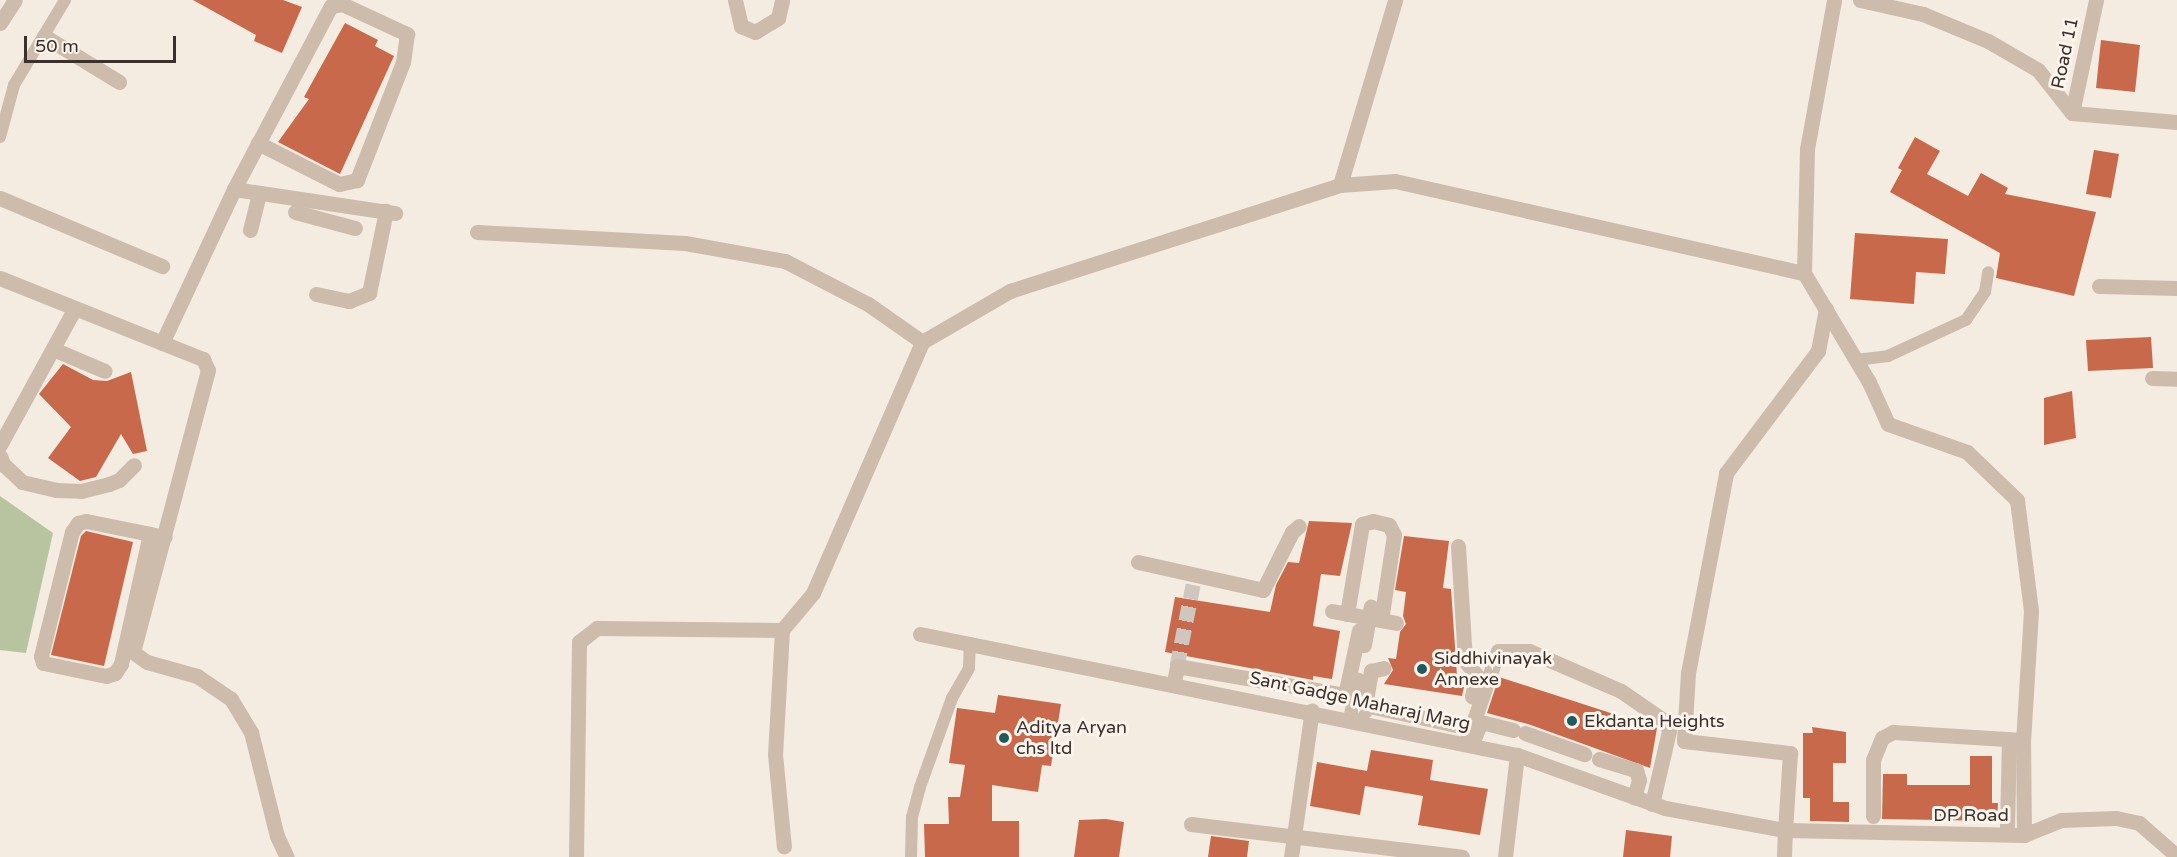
<!DOCTYPE html>
<html>
<head>
<meta charset="utf-8">
<style>
  body { margin:0 }
  #map { position:relative; width:2177px; height:857px; overflow:hidden; background:#f4ebe1; font-family:"Varela Round",sans-serif }
  div>[style] { position:absolute }
  .green>* { inset:0; background:#b8c4a0 }
  .building>* { inset:0; background:#c8694b }
  .minor-tunnel>* { height:15px; margin-top:-7.5px; transform-origin:0; background:repeating-linear-gradient(90deg,#cfc6bd 0 15px,transparent 0 23px) }
  .service>* { height:12px; margin:-6px; padding:0 6px; transform-origin:6px; border-radius:6px; background:#cdbbac }
  .pedestrian>* { height:15px; margin:-7.5px; padding:0 7.5px; transform-origin:7.5px; border-radius:7.5px; background:#cdbbac }
  .minor>* { height:15px; margin:-7.5px; padding:0 7.5px; transform-origin:7.5px; border-radius:7.5px; background:#cdbbac }
  .tertiary>* { height:15px; margin:-7.5px; padding:0 7.5px; transform-origin:7.5px; border-radius:7.5px; background:#cdbbac }
  .dots>* { width:16px; height:16px; translate:-50% -50%; box-sizing:border-box; border:3px solid #fbf5ee; border-radius:50% }
  span { translate:-50% -50%; white-space:nowrap; text-align:center; line-height:1.15; -webkit-text-stroke:6px #fbf5ee; paint-order:stroke }
  .street-label { font-size:18px; color:#3b302b }
  .poi-label { font-size:18px; color:#3b302b }
  .left { translate:0 -50%; text-align:left }
  .scale { position:absolute; left:24px; top:36px; width:152px; height:27px; box-sizing:border-box; border:3px solid #3b302b; border-top:0; padding-left:8px; font-size:18px; line-height:21px; white-space:nowrap; color:#3b302b; -webkit-text-stroke:4px #fbf5ee; paint-order:stroke }
</style>
</head>
<body>
<div id="map">
  <div class="green">
    <div style="clip-path:polygon(0 496px,53px 533px,26px 653px,0 650px)"></div>
  </div>
  <div class="building">
    <div style="clip-path:polygon(193px 0,283px 0,302px 7px,282px 53px,254px 41px,256px 35px)"></div>
    <div style="clip-path:polygon(345px 23px,378px 40px,375px 46px,394px 56px,340px 174px,278px 142px,309px 99px,304px 97px)"></div>
    <div style="clip-path:polygon(2101px 40px,2140px 45px,2135px 92px,2096px 88px)"></div>
    <div style="clip-path:polygon(1915px 137px,1940px 151px,1927px 174px,1968px 196px,1981px 173px,2008px 188px,2005px 194px,2096px 212px,2074px 296px,1996px 278px,2000px 253px,1890px 192px,1902px 170px,1898px 168px)"></div>
    <div style="clip-path:polygon(2094px 150px,2119px 154px,2111px 198px,2086px 194px)"></div>
    <div style="clip-path:polygon(1855px 233px,1948px 239px,1945px 274px,1916px 272px,1914px 304px,1850px 299px)"></div>
    <div style="clip-path:polygon(2151px 337px,2153px 368px,2088px 371px,2086px 340px)"></div>
    <div style="clip-path:polygon(63px 364px,93px 380px,107px 381px,131px 372px,147px 451px,133px 454px,121px 434px,96px 477px,80px 481px,48px 458px,71px 427px,39px 394px)"></div>
    <div style="clip-path:polygon(2072px 391px,2076px 438px,2044px 445px,2044px 398px)"></div>
    <div style="clip-path:polygon(1309px 521px,1352px 523px,1340px 576px,1321px 574px,1313px 626px,1340px 631px,1332px 679px,1313px 676px,1313px 680px,1165px 652px,1175px 597px,1270px 612px,1276px 585px,1288px 562px,1299px 563px)"></div>
    <div style="clip-path:polygon(86px 531px,133px 542px,104px 666px,51px 655px,81px 536px)"></div>
    <div style="clip-path:polygon(1404px 536px,1449px 541px,1443px 588px,1451px 589px,1457px 676px,1466px 678px,1462px 696px,1384px 684px,1393px 670px,1388px 658px,1396px 659px,1400px 632px,1406px 624px,1403px 616px,1406px 592px,1395px 590px)"></div>
    <div style="clip-path:polygon(1499px 677px,1657px 728px,1650px 768px,1528px 724px,1487px 713px)"></div>
    <div style="clip-path:polygon(998px 695px,1061px 704px,1051px 766px,1042px 765px,1038px 792px,992px 785px,992px 821px,1019px 821px,1019px 857px,925px 857px,924px 824px,949px 824px,948px 797px,960px 797px,965px 765px,949px 763px,957px 708px,995px 713px)"></div>
    <div style="clip-path:polygon(1812px 727px,1846px 732px,1846px 763px,1833px 763px,1833px 802px,1849px 802px,1849px 822px,1810px 821px,1810px 798px,1803px 798px,1803px 733px,1813px 733px)"></div>
    <div style="clip-path:polygon(1371px 750px,1433px 760px,1430px 780px,1488px 789px,1480px 835px,1418px 825px,1423px 796px,1365px 786px,1360px 815px,1310px 806px,1317px 762px,1367px 771px)"></div>
    <div style="clip-path:polygon(1970px 756px,1992px 756px,1992px 803px,1998px 803px,1997px 821px,1882px 819px,1883px 774px,1907px 774px,1907px 785px,1970px 785px)"></div>
    <div style="clip-path:polygon(1106px 819px,1124px 822px,1119px 857px,1074px 857px,1079px 820px)"></div>
    <div style="clip-path:polygon(1626px 830px,1672px 836px,1670px 857px,1623px 857px)"></div>
    <div style="clip-path:polygon(1211px 836px,1249px 841px,1247px 857px,1208px 857px)"></div>
  </div>
  <div class="minor-tunnel">
    <div style="left:1177px;top:666px;width:83px;rotate:-78.8deg"></div>
  </div>
  <div class="service">
    <div style="left:0;top:137px;width:54px;rotate:-74.9deg"></div>
    <div style="left:14px;top:85px;width:99px;rotate:-59deg"></div>
    <div style="left:1856px;top:360px;width:32px;rotate:-7deg"></div>
    <div style="left:1888px;top:356px;width:86px;rotate:-24.8deg"></div>
    <div style="left:1966px;top:320px;width:34px;rotate:-56deg"></div>
    <div style="left:1985px;top:292px;width:20px;rotate:-81deg"></div>
    <div style="left:911px;top:857px;width:40px;rotate:-88.6deg"></div>
    <div style="left:912px;top:817px;width:31px;rotate:-75deg"></div>
    <div style="left:920px;top:787px;width:95px;rotate:-70.2deg"></div>
    <div style="left:952px;top:698px;width:34px;rotate:-60deg"></div>
    <div style="left:969px;top:668px;width:25px;rotate:-88deg"></div>
  </div>
  <div class="pedestrian">
    <div style="left:1688px;top:673px;width:68px;rotate:93.4deg"></div>
    <div style="left:1684px;top:741px;width:107px;rotate:6.5deg"></div>
    <div style="left:1790px;top:753px;width:77px;rotate:93.7deg"></div>
  </div>
  <div class="minor">
    <div style="left:735px;top:0;width:27px;rotate:77deg"></div>
    <div style="left:741px;top:26px;width:15px;rotate:23deg"></div>
    <div style="left:755px;top:32px;width:27px;rotate:-31deg"></div>
    <div style="left:778px;top:18px;width:18px;rotate:-77deg"></div>
    <div style="left:1860px;top:0;width:65px;rotate:12.5deg"></div>
    <div style="left:1923px;top:14px;width:70px;rotate:22.6deg"></div>
    <div style="left:1988px;top:41px;width:58px;rotate:30.1deg"></div>
    <div style="left:2038px;top:70px;width:55px;rotate:51.7deg"></div>
    <div style="left:2072px;top:113px;width:105px;rotate:4.9deg"></div>
    <div style="left:44px;top:36px;width:88px;rotate:31.5deg"></div>
    <div style="left:2072px;top:113px;width:116px;rotate:-78deg"></div>
    <div style="left:1340px;top:185px;width:193px;rotate:-73.4deg"></div>
    <div style="left:234px;top:189px;width:207px;rotate:-62.1deg"></div>
    <div style="left:331px;top:6px;width:11px;rotate:-10deg"></div>
    <div style="left:342px;top:4px;width:72px;rotate:24.8deg"></div>
    <div style="left:407px;top:34px;width:28px;rotate:98deg"></div>
    <div style="left:403px;top:62px;width:127px;rotate:111.3deg"></div>
    <div style="left:357px;top:180px;width:18px;rotate:167deg"></div>
    <div style="left:339px;top:184px;width:91px;rotate:-153.2deg"></div>
    <div style="left:0;top:198px;width:176px;rotate:22.8deg"></div>
    <div style="left:295px;top:212px;width:62px;rotate:14.9deg"></div>
    <div style="left:250px;top:230px;width:38px;rotate:-76deg"></div>
    <div style="left:477px;top:232px;width:208px;rotate:3deg"></div>
    <div style="left:685px;top:243px;width:102px;rotate:10.2deg"></div>
    <div style="left:785px;top:261px;width:93px;rotate:27.4deg"></div>
    <div style="left:868px;top:304px;width:66px;rotate:35.1deg"></div>
    <div style="left:1804px;top:273px;width:124px;rotate:-88.6deg"></div>
    <div style="left:1807px;top:149px;width:151px;rotate:-79.7deg"></div>
    <div style="left:0;top:278px;width:219px;rotate:21.8deg"></div>
    <div style="left:203px;top:359px;width:12px;rotate:66deg"></div>
    <div style="left:208px;top:370px;width:292px;rotate:104.9deg"></div>
    <div style="left:133px;top:652px;width:17px;rotate:36deg"></div>
    <div style="left:147px;top:662px;width:52px;rotate:15.6deg"></div>
    <div style="left:197px;top:676px;width:41px;rotate:34.1deg"></div>
    <div style="left:231px;top:699px;width:39px;rotate:59deg"></div>
    <div style="left:251px;top:732px;width:107px;rotate:76deg"></div>
    <div style="left:277px;top:836px;width:23px;rotate:65deg"></div>
    <div style="left:2099px;top:286px;width:78px;rotate:1.5deg"></div>
    <div style="left:316px;top:294px;width:34px;rotate:12deg"></div>
    <div style="left:349px;top:301px;width:22px;rotate:-22deg"></div>
    <div style="left:369px;top:293px;width:84px;rotate:-78.3deg"></div>
    <div style="left:162px;top:343px;width:170px;rotate:-64.9deg"></div>
    <div style="left:234px;top:189px;width:163px;rotate:8.5deg"></div>
    <div style="left:53px;top:349px;width:56px;rotate:22.9deg"></div>
    <div style="left:2152px;top:378px;width:25px;rotate:2deg"></div>
    <div style="left:0;top:445px;width:156px;rotate:-61.3deg"></div>
    <div style="left:0;top:456px;width:9px;rotate:69deg"></div>
    <div style="left:3px;top:464px;width:26px;rotate:43deg"></div>
    <div style="left:22px;top:482px;width:35px;rotate:13deg"></div>
    <div style="left:56px;top:490px;width:25px;rotate:2deg"></div>
    <div style="left:81px;top:491px;width:29px;rotate:-14deg"></div>
    <div style="left:109px;top:484px;width:11px;rotate:-22deg"></div>
    <div style="left:119px;top:480px;width:21px;rotate:-45deg"></div>
    <div style="left:150px;top:534px;width:133px;rotate:102.6deg"></div>
    <div style="left:121px;top:664px;width:11px;rotate:124deg"></div>
    <div style="left:115px;top:673px;width:9px;rotate:162deg"></div>
    <div style="left:106px;top:676px;width:64px;rotate:-168.3deg"></div>
    <div style="left:43px;top:663px;width:7px;rotate:-106deg"></div>
    <div style="left:41px;top:656px;width:128px;rotate:-76deg"></div>
    <div style="left:72px;top:532px;width:11px;rotate:-56deg"></div>
    <div style="left:78px;top:523px;width:8px;rotate:-14deg"></div>
    <div style="left:86px;top:521px;width:65px;rotate:11.5deg"></div>
    <div style="left:150px;top:534px;width:15px;rotate:11deg"></div>
    <div style="left:1458px;top:546px;width:115px;rotate:86.5deg"></div>
    <div style="left:1465px;top:661px;width:19px;rotate:51deg"></div>
    <div style="left:1477px;top:676px;width:21px;rotate:104deg"></div>
    <div style="left:1138px;top:562px;width:128px;rotate:12.6deg"></div>
    <div style="left:1263px;top:590px;width:65px;rotate:-63.4deg"></div>
    <div style="left:1292px;top:532px;width:9px;rotate:-41deg"></div>
    <div style="left:1332px;top:611px;width:65px;rotate:10.6deg"></div>
    <div style="left:1347px;top:614px;width:91px;rotate:-80.5deg"></div>
    <div style="left:1362px;top:524px;width:11px;rotate:-15deg"></div>
    <div style="left:1373px;top:521px;width:16px;rotate:14deg"></div>
    <div style="left:1389px;top:525px;width:11px;rotate:63deg"></div>
    <div style="left:1394px;top:535px;width:86px;rotate:98.7deg"></div>
    <div style="left:782px;top:630px;width:124px;rotate:93.2deg"></div>
    <div style="left:775px;top:754px;width:93px;rotate:84.5deg"></div>
    <div style="left:920px;top:634px;width:609px;rotate:11.46deg"></div>
    <div style="left:1517px;top:755px;width:157px;rotate:19.7deg"></div>
    <div style="left:1665px;top:808px;width:122px;rotate:10.4deg"></div>
    <div style="left:1785px;top:830px;width:239px;rotate:1.2deg"></div>
    <div style="left:2024px;top:835px;width:40px;rotate:-22deg"></div>
    <div style="left:2061px;top:820px;width:55px;rotate:-2.1deg"></div>
    <div style="left:2116px;top:818px;width:24px;rotate:12deg"></div>
    <div style="left:2139px;top:823px;width:50px;rotate:41deg"></div>
    <div style="left:1364px;top:645px;width:39px;rotate:-80deg"></div>
    <div style="left:1688px;top:673px;width:204px;rotate:-79.2deg"></div>
    <div style="left:1726px;top:473px;width:153px;rotate:-53deg"></div>
    <div style="left:1818px;top:351px;width:43px;rotate:-79.2deg"></div>
    <div style="left:1174px;top:682px;width:16px;rotate:-79deg"></div>
    <div style="left:1177px;top:666px;width:170px;rotate:9.8deg"></div>
    <div style="left:1345px;top:695px;width:66px;rotate:-77.8deg"></div>
    <div style="left:1365px;top:705px;width:102px;rotate:12.4deg"></div>
    <div style="left:1364px;top:712px;width:42px;rotate:-80.3deg"></div>
    <div style="left:1371px;top:671px;width:13px;rotate:-13deg"></div>
    <div style="left:1350px;top:719px;width:40px;rotate:-78deg"></div>
    <div style="left:1525px;top:733px;width:63px;rotate:19.6deg"></div>
    <div style="left:1475px;top:736px;width:15px;rotate:-67deg"></div>
    <div style="left:1481px;top:722px;width:33px;rotate:14deg"></div>
    <div style="left:1466px;top:743px;width:97px;rotate:-70.8deg"></div>
    <div style="left:1498px;top:651px;width:31px"></div>
    <div style="left:1529px;top:651px;width:100px;rotate:23.5deg"></div>
    <div style="left:1621px;top:691px;width:55px;rotate:34.6deg"></div>
    <div style="left:1666px;top:722px;width:9px;rotate:72deg"></div>
    <div style="left:1669px;top:731px;width:75px;rotate:103.1deg"></div>
    <div style="left:1599px;top:759px;width:39px;rotate:17deg"></div>
    <div style="left:1636px;top:770px;width:10px;rotate:73deg"></div>
    <div style="left:1639px;top:780px;width:18px;rotate:106deg"></div>
    <div style="left:1873px;top:816px;width:56px;rotate:-90deg"></div>
    <div style="left:1873px;top:760px;width:24px;rotate:-68deg"></div>
    <div style="left:1882px;top:738px;width:13px;rotate:-29deg"></div>
    <div style="left:1893px;top:732px;width:130px;rotate:3.5deg"></div>
    <div style="left:1191px;top:824px;width:273px;rotate:6.9deg"></div>
    <div style="left:2007px;top:827px;width:87px;rotate:-88.7deg"></div>
    <div style="left:576px;top:857px;width:215px;rotate:-89.2deg"></div>
    <div style="left:579px;top:642px;width:23px;rotate:-38deg"></div>
    <div style="left:597px;top:628px;width:185px;rotate:0.6deg"></div>
    <div style="left:782px;top:630px;width:48px;rotate:-50deg"></div>
    <div style="left:813px;top:593px;width:274px;rotate:-66.5deg"></div>
    <div style="left:922px;top:342px;width:102px;rotate:-30.1deg"></div>
    <div style="left:1010px;top:291px;width:347px;rotate:-17.8deg"></div>
    <div style="left:1340px;top:185px;width:55px;rotate:-4.2deg"></div>
    <div style="left:1395px;top:181px;width:419px;rotate:12.7deg"></div>
    <div style="left:1804px;top:273px;width:127px;rotate:59.2deg"></div>
    <div style="left:1869px;top:382px;width:46px;rotate:65.7deg"></div>
    <div style="left:1888px;top:424px;width:84px;rotate:19.5deg"></div>
    <div style="left:1967px;top:452px;width:69px;rotate:43.8deg"></div>
    <div style="left:2017px;top:500px;width:112px;rotate:82.8deg"></div>
    <div style="left:2031px;top:611px;width:129px;rotate:93.5deg"></div>
    <div style="left:2023px;top:740px;width:95px;rotate:89.4deg"></div>
    <div style="left:1291px;top:857px;width:148px;rotate:-81.9deg"></div>
    <div style="left:1505px;top:857px;width:103px;rotate:-83.3deg"></div>
    <div style="left:1784px;top:857px;width:27px;rotate:-88deg"></div>
  </div>
  <div class="tertiary">
    <div style="left:0;top:23px;width:27px;rotate:-57deg"></div>
  </div>
  <div class="dots">
    <div style="left:1422px;top:669px;background:#1f5a5e"></div>
    <div style="left:1572px;top:721px;background:#1f5a5e"></div>
    <div style="left:1004px;top:738px;background:#1f5a5e"></div>
  </div>
  <div class="street-label">
    <span style="left:2065px;top:53px;rotate:-78deg">Road 11</span>
    <span style="left:1360px;top:701px;rotate:12deg">Sant Gadge Maharaj Marg</span>
    <span style="left:1971px;top:815px">DP Road</span>
  </div>
  <div class="poi-label">
    <span class="left" style="left:1434px;top:669px">Siddhivinayak<br>Annexe</span>
    <span class="left" style="left:1584px;top:721px">Ekdanta Heights</span>
    <span class="left" style="left:1016px;top:738px">Aditya Aryan<br>chs ltd</span>
  </div>
  <div class="scale">50 m</div>
</div>
</body>
</html>
